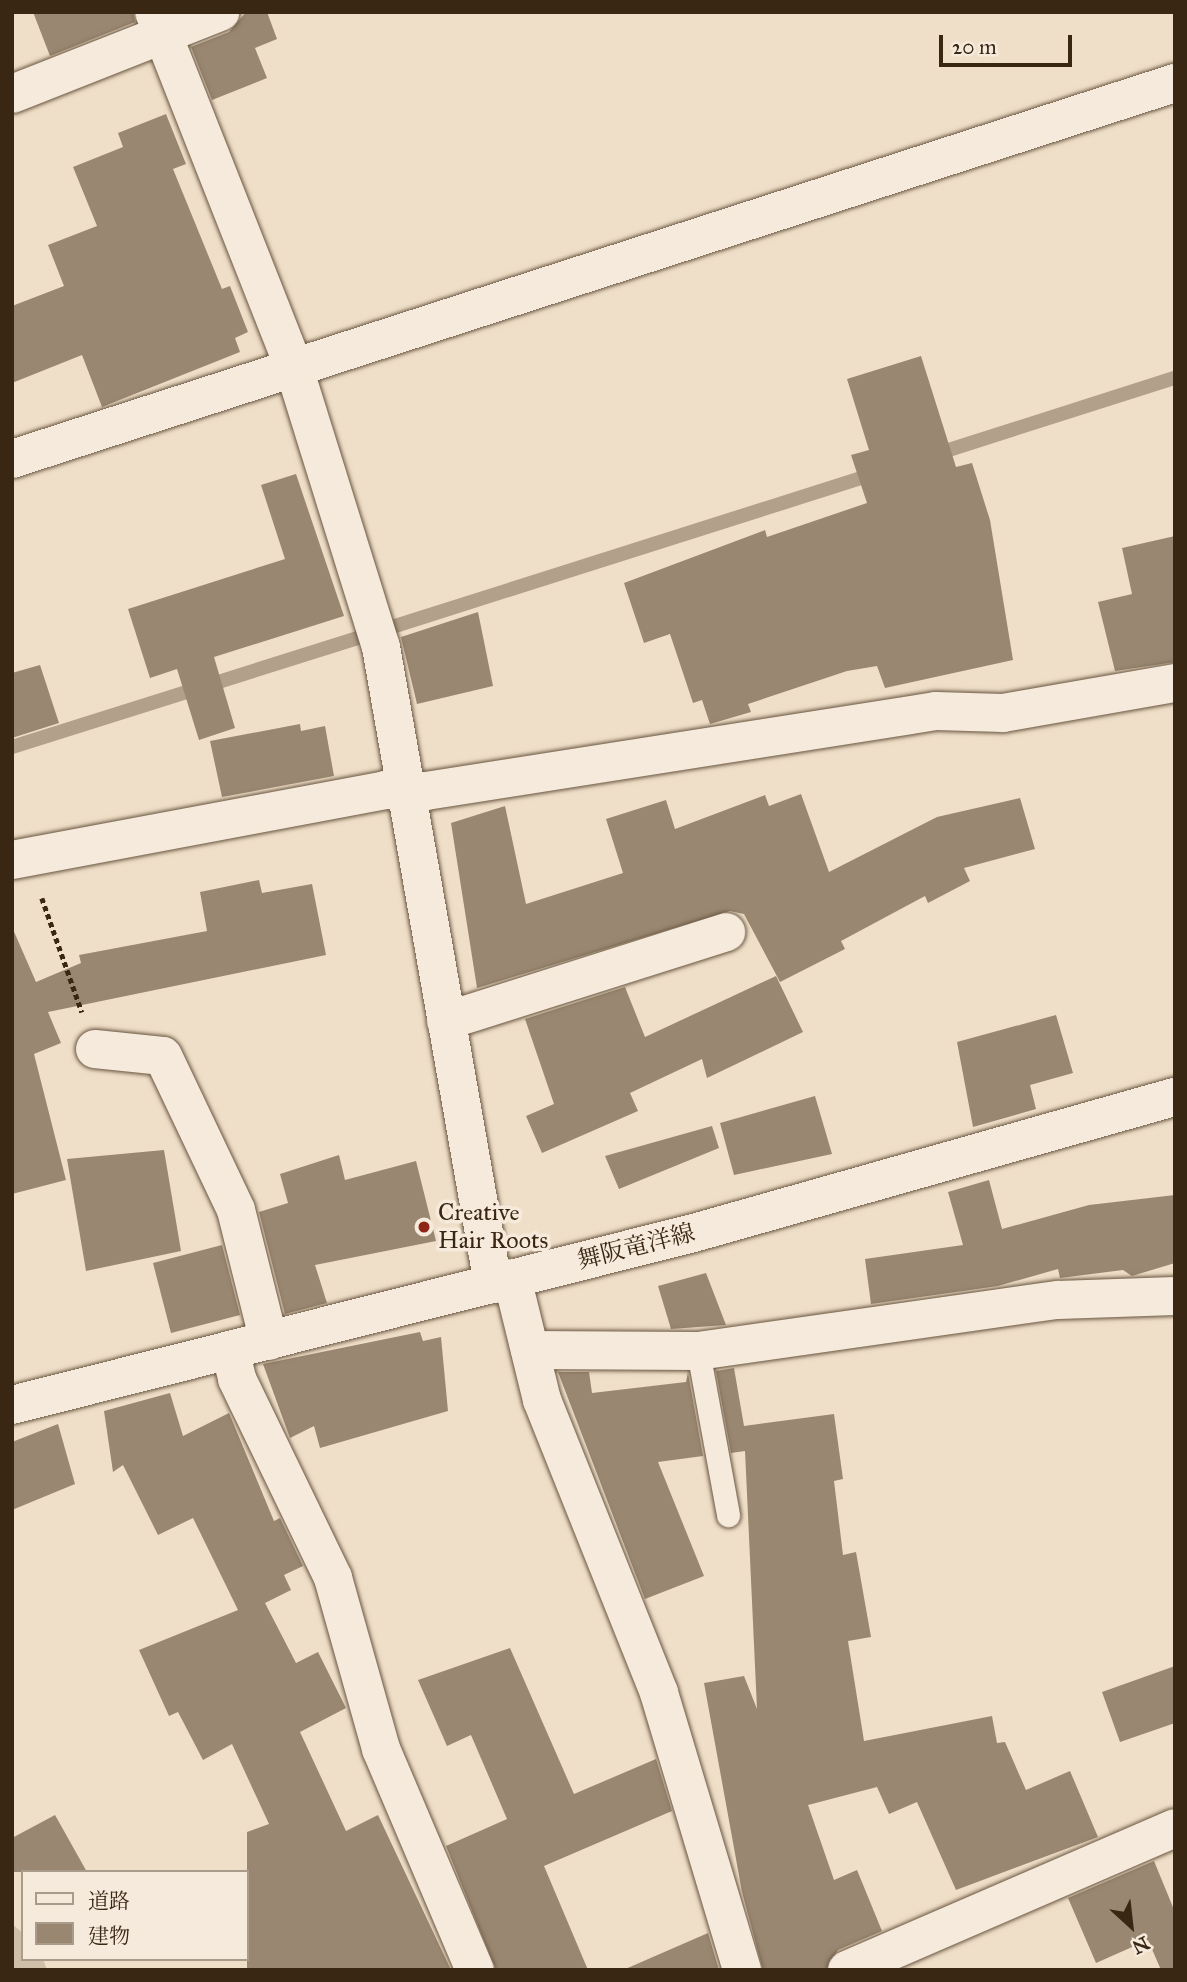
<!DOCTYPE html>
<html>
<head>
<meta charset="utf-8">
<style>
  body { margin:0 }
  #map { position:relative; width:1187px; height:1982px; overflow:hidden; background:#f0dfc8; font-family:"IM FELL Great Primer","Noto Serif JP",serif }
  div>[style] { position:absolute }
  .green>* { inset:0; background:#d1c0a9 }
  .stream>* { height:14px; margin:-7px; padding:0 7px; transform-origin:7px; border-radius:7px; background:#b2a08a }
  .building>* { inset:0; background:#998771 }
  .path>* { height:4.5px; margin-top:-2.25px; transform-origin:0; background:repeating-linear-gradient(90deg,#3a2713 0 5px,transparent 0 8.5px) }
  .roads { filter:drop-shadow(0 0 2px #685540) drop-shadow(0 0 2px #685540) }
  .lane>* { height:23px; margin:-11.5px; padding:0 11.5px; transform-origin:11.5px; border-radius:11.5px; background:#f5eadb }
  .street>* { height:38px; margin:-19px; padding:0 19px; transform-origin:19px; border-radius:19px; background:#f5eadb }
  .secondary>* { height:38px; margin:-19px; padding:0 19px; transform-origin:19px; border-radius:19px; background:#f5eadb }
  .dots>* { width:19px; height:19px; translate:-50% -50%; box-sizing:border-box; border:4px solid #f5eadb; border-radius:50% }
  span { translate:-50% -50%; white-space:nowrap; text-align:center; line-height:1.15; -webkit-text-stroke:7px #f5eadb; paint-order:stroke }
  .poi-label { font-size:24px; color:#3a2713 }
  .left { translate:0 -50%; text-align:left }
  .street-label { font-size:24px; color:#3a2713 }
  .frame { position:absolute; inset:0; border:14px solid #3a2713; pointer-events:none }
  .legend { position:absolute; left:21px; top:1870px; width:228px; height:91px; box-sizing:border-box; background:#f5eadb; border:2px solid #aa9c8b; margin:0; padding:9px 12px; list-style:none; font-size:21px; color:#3a2713 }
  .legend li { display:flex; align-items:center; gap:14px; height:35px }
  .legend b { width:35px; border:2px solid #aa9c8b }
  .north { position:absolute; left:1096px; top:1891px; width:70px; height:70px; -webkit-text-stroke:5px #f5eadb; paint-order:stroke; rotate:153deg; font-size:19px; font-weight:700; line-height:28px; text-align:center; color:#3a2713 }
  .north::after { content:''; display:block; margin:auto; width:24px; height:32px; background:#3a2713; clip-path:polygon(50% 0,100% 100%,50% 72%,0 100%) }
  .scale { position:absolute; left:939px; top:35px; width:133px; height:32px; box-sizing:border-box; border:4px solid #3a2713; border-top:0; padding-left:9px; font-size:21px; line-height:24px; white-space:nowrap; color:#3a2713; -webkit-text-stroke:5px #f5eadb; paint-order:stroke }
</style>
</head>
<body>
<div id="map">
  <div class="green">
    <div style="clip-path:polygon(12px 1924px,23px 1933px,23px 1959px,43px 1959px,47px 1970px,12px 1970px)"></div>
  </div>
  <div class="stream">
    <div style="left:933px;top:455px;width:254px;rotate:-17.7deg"></div>
    <div style="left:392px;top:627px;width:509px;rotate:-17.62deg"></div>
    <div style="left:12px;top:747px;width:365px;rotate:-17.5deg"></div>
  </div>
  <div class="building">
    <div style="clip-path:polygon(33px 12px,133px 12px,135px 22px,50px 56px)"></div>
    <div style="clip-path:polygon(246px 12px,267px 12px,277px 39px,255px 48px,267px 78px,212px 100px,191px 47px,229px 32px)"></div>
    <div style="clip-path:polygon(166px 114px,186px 164px,173px 169px,222px 289px,230px 286px,248px 332px,235px 338px,240px 352px,102px 407px,82px 355px,12px 383px,12px 306px,64px 286px,48px 245px,97px 226px,73px 167px,123px 147px,118px 133px)"></div>
    <div style="clip-path:polygon(921px 356px,956px 467px,972px 463px,990px 520px,1013px 660px,885px 688px,877px 666px,847px 671px,748px 704px,751px 712px,710px 724px,702px 700px,693px 703px,670px 634px,644px 643px,624px 583px,765px 530px,767px 537px,867px 503px,851px 455px,869px 450px,847px 379px)"></div>
    <div style="clip-path:polygon(296px 474px,344px 616px,214px 657px,235px 728px,199px 740px,177px 669px,150px 678px,128px 609px,285px 559px,261px 485px)"></div>
    <div style="clip-path:polygon(1175px 536px,1175px 662px,1115px 671px,1098px 602px,1132px 594px,1122px 548px)"></div>
    <div style="clip-path:polygon(478px 612px,493px 686px,417px 704px,401px 637px)"></div>
    <div style="clip-path:polygon(40px 665px,59px 723px,12px 738px,12px 673px)"></div>
    <div style="clip-path:polygon(300px 724px,301px 731px,325px 726px,334px 776px,222px 797px,210px 741px)"></div>
    <div style="clip-path:polygon(801px 794px,829px 872px,937px 817px,1020px 798px,1035px 849px,964px 868px,970px 881px,928px 903px,925px 896px,841px 941px,845px 949px,780px 982px,744px 914px,730px 911px,477px 988px,451px 823px,505px 806px,526px 904px,623px 873px,606px 819px,666px 800px,675px 829px,765px 795px,769px 806px)"></div>
    <div style="clip-path:polygon(259px 880px,262px 893px,312px 884px,326px 955px,48px 1012px,61px 1043px,34px 1054px,66px 1180px,12px 1194px,12px 927px,36px 982px,81px 963px,79px 955px,207px 931px,200px 892px)"></div>
    <div style="clip-path:polygon(776px 976px,803px 1032px,707px 1078px,702px 1059px,630px 1093px,638px 1111px,542px 1153px,526px 1116px,554px 1104px,525px 1019px,625px 987px,645px 1037px)"></div>
    <div style="clip-path:polygon(1056px 1015px,1073px 1073px,1030px 1085px,1036px 1109px,973px 1127px,957px 1042px)"></div>
    <div style="clip-path:polygon(815px 1096px,832px 1154px,734px 1175px,720px 1123px)"></div>
    <div style="clip-path:polygon(712px 1126px,719px 1148px,619px 1189px,605px 1156px)"></div>
    <div style="clip-path:polygon(164px 1150px,181px 1251px,86px 1271px,67px 1159px)"></div>
    <div style="clip-path:polygon(339px 1155px,345px 1180px,416px 1161px,436px 1241px,315px 1265px,327px 1303px,285px 1314px,259px 1212px,288px 1203px,280px 1174px)"></div>
    <div style="clip-path:polygon(989px 1180px,1002px 1229px,1089px 1205px,1175px 1195px,1175px 1263px,1132px 1276px,1123px 1270px,1060px 1278px,1058px 1269px,998px 1286px,871px 1304px,865px 1259px,963px 1245px,948px 1192px)"></div>
    <div style="clip-path:polygon(222px 1245px,240px 1315px,171px 1333px,153px 1263px)"></div>
    <div style="clip-path:polygon(706px 1273px,726px 1325px,671px 1329px,658px 1286px)"></div>
    <div style="clip-path:polygon(420px 1332px,423px 1341px,441px 1337px,448px 1411px,320px 1448px,314px 1426px,290px 1438px,263px 1364px)"></div>
    <div style="clip-path:polygon(734px 1368px,744px 1426px,834px 1414px,843px 1479px,834px 1481px,843px 1555px,856px 1552px,871px 1637px,848px 1641px,864px 1741px,992px 1716px,997px 1743px,1005px 1742px,1026px 1790px,1070px 1771px,1098px 1837px,956px 1890px,917px 1802px,889px 1814px,877px 1787px,808px 1805px,834px 1880px,857px 1870px,882px 1931px,838px 1950px,826px 1970px,763px 1970px,742px 1892px,704px 1683px,744px 1676px,757px 1709px,745px 1451px,731px 1453px,716px 1371px)"></div>
    <div style="clip-path:polygon(558px 1372px,589px 1372px,592px 1393px,686px 1382px,688px 1373px,703px 1456px,658px 1462px,704px 1576px,645px 1599px)"></div>
    <div style="clip-path:polygon(170px 1393px,183px 1436px,229px 1413px,274px 1521px,280px 1518px,303px 1566px,284px 1575px,291px 1590px,265px 1603px,296px 1663px,318px 1652px,346px 1708px,300px 1732px,346px 1831px,378px 1815px,451px 1970px,247px 1970px,247px 1832px,269px 1824px,232px 1744px,203px 1760px,178px 1712px,169px 1716px,139px 1650px,238px 1610px,193px 1518px,158px 1535px,123px 1465px,113px 1472px,104px 1411px)"></div>
    <div style="clip-path:polygon(58px 1424px,75px 1484px,12px 1510px,12px 1442px)"></div>
    <div style="clip-path:polygon(510px 1648px,574px 1794px,656px 1759px,672px 1811px,544px 1866px,588px 1970px,496px 1970px,446px 1846px,507px 1819px,471px 1735px,447px 1746px,418px 1680px)"></div>
    <div style="clip-path:polygon(1175px 1666px,1175px 1723px,1120px 1742px,1102px 1692px)"></div>
    <div style="clip-path:polygon(55px 1815px,87px 1872px,12px 1872px,12px 1838px)"></div>
    <div style="clip-path:polygon(1154px 1861px,1175px 1912px,1175px 1970px,1161px 1970px,1148px 1940px,1096px 1963px,1068px 1898px)"></div>
    <div style="clip-path:polygon(708px 1933px,719px 1970px,623px 1970px)"></div>
  </div>
  <div class="path">
    <div style="left:42px;top:898px;width:121px;rotate:70.7deg"></div>
  </div>
  <div class="roads">
    <div class="lane">
      <div style="left:698px;top:1351px;width:167px;rotate:79.6deg"></div>
    </div>
    <div class="street">
      <div style="left:154px;top:12px;width:383px;rotate:68.5deg"></div>
      <div style="left:294px;top:368px;width:292px;rotate:72.7deg"></div>
      <div style="left:381px;top:647px;width:647px;rotate:80.03deg"></div>
      <div style="left:12px;top:94px;width:224px;rotate:-21.5deg"></div>
      <div style="left:12px;top:459px;width:1222px;rotate:-17.92deg"></div>
      <div style="left:12px;top:860px;width:380px;rotate:-10.6deg"></div>
      <div style="left:385px;top:790px;width:41px;rotate:1.4deg"></div>
      <div style="left:426px;top:791px;width:516px;rotate:-8.91deg"></div>
      <div style="left:936px;top:711px;width:67px;rotate:1.7deg"></div>
      <div style="left:1003px;top:713px;width:175px;rotate:-9.9deg"></div>
      <div style="left:446px;top:1021px;width:294px;rotate:-17.6deg"></div>
      <div style="left:95px;top:1049px;width:68px;rotate:5.9deg"></div>
      <div style="left:163px;top:1056px;width:170px;rotate:64.6deg"></div>
      <div style="left:236px;top:1210px;width:135px;rotate:75.9deg"></div>
      <div style="left:512px;top:1278px;width:126px;rotate:76.2deg"></div>
      <div style="left:542px;top:1400px;width:315px;rotate:68.2deg"></div>
      <div style="left:659px;top:1693px;width:289px;rotate:73.3deg"></div>
      <div style="left:230px;top:1350px;width:30px;rotate:76deg"></div>
      <div style="left:237px;top:1379px;width:221px;rotate:64.2deg"></div>
      <div style="left:333px;top:1578px;width:178px;rotate:74.3deg"></div>
      <div style="left:381px;top:1749px;width:240px;rotate:67deg"></div>
      <div style="left:530px;top:1350px;width:168px;rotate:0.3deg"></div>
      <div style="left:698px;top:1351px;width:364px;rotate:-8.1deg"></div>
      <div style="left:1058px;top:1300px;width:117px;rotate:-2deg"></div>
      <div style="left:847px;top:1970px;width:357px;rotate:-23.4deg"></div>
    </div>
    <div class="secondary">
      <div style="left:12px;top:1405px;width:707px;rotate:-14.17deg"></div>
      <div style="left:697px;top:1232px;width:497px;rotate:-15.8deg"></div>
    </div>
  </div>
  <div class="dots">
    <div style="left:424px;top:1227px;background:#8f2418"></div>
  </div>
  <div class="poi-label">
    <span class="left" style="left:438px;top:1227px">Creative<br>Hair Roots</span>
  </div>
  <div class="street-label">
    <span style="left:636px;top:1247px;rotate:-14deg">舞阪竜洋線</span>
  </div>
  <div class="frame"></div>
  <ul class="legend">
  <li><b style="height:9px;background:#f5eadb"></b>道路</li>
  <li><b style="height:19px;background:#998771"></b>建物</li>
  </ul>
  <div class="north">N</div>
  <div class="scale">20 m</div>
</div>
</body>
</html>
